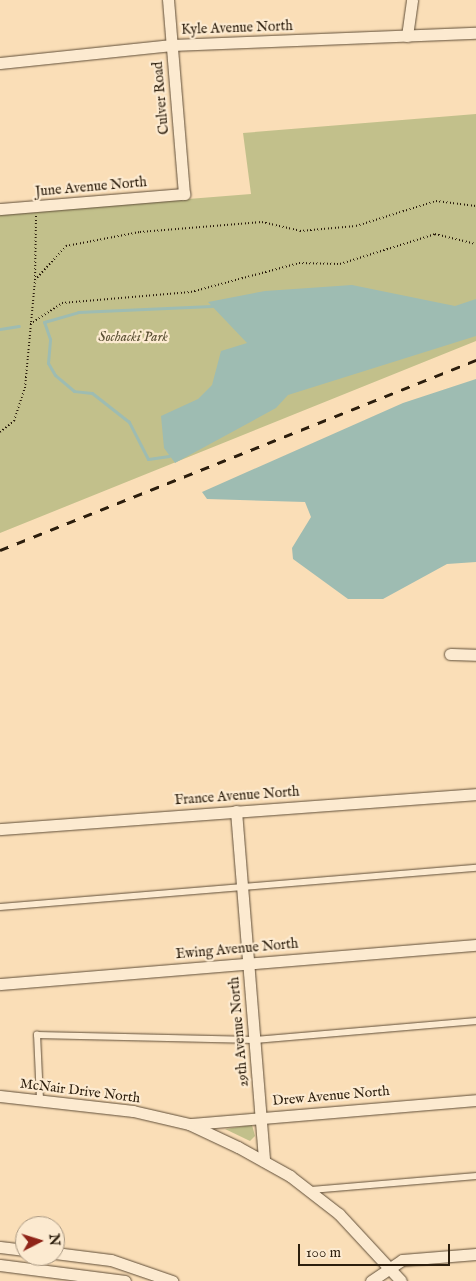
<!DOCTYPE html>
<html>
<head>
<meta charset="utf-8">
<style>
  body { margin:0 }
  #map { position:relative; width:476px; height:1281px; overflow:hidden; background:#fadeb7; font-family:"IM FELL English",serif }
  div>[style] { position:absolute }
  .green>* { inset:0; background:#c2c08b }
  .water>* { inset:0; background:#9ebcb2 }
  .stream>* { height:3px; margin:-1.5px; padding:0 1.5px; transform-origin:1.5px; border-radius:1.5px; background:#9ebcb2 }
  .path>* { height:2px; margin-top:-1px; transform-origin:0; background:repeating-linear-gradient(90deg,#2c1e0d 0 1px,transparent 0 3.5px) }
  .roads { filter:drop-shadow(0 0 1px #604e38) drop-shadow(0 0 1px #604e38) }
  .service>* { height:5.5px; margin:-2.75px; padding:0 2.75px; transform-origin:2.75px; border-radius:2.75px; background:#fcead0 }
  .minor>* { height:11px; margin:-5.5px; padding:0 5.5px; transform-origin:5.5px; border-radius:5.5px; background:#fcead0 }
  .rail>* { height:3px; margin-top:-1.5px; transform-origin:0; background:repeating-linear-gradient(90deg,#2c1e0d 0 9px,transparent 0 18px) }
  span { translate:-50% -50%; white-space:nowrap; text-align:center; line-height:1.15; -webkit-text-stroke:4.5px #fcead0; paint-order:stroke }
  .street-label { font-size:14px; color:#2c1e0d }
  .park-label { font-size:14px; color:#594f33; font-style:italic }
  .north { position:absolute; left:15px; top:1216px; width:50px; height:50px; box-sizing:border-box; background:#fcead0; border:1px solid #a99882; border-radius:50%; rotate:85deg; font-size:14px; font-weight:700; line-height:20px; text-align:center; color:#2c1e0d }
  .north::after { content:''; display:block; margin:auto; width:18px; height:22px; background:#8f2418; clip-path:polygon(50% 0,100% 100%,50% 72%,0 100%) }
  .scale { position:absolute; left:298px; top:1244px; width:152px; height:22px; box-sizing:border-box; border:2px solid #2c1e0d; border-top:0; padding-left:6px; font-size:15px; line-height:18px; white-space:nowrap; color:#2c1e0d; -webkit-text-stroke:4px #fcead0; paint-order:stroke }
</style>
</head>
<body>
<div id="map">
  <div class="green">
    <div style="clip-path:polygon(476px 114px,476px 341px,0 533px,0 214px,251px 194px,243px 133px)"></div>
    <div style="clip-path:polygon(252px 1125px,255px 1136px,250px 1141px,225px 1129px)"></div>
  </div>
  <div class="water">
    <div style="clip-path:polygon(352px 285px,455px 306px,476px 299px,476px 336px,288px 395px,276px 408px,175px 463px,164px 448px,161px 416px,198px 399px,212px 385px,221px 351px,247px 343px,208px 302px,265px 291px)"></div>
    <div style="clip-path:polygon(476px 379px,476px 562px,447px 564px,383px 599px,348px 599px,293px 559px,292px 548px,311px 517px,305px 502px,207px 499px,202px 492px,403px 403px)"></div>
  </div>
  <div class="stream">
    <div style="left:0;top:329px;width:19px;rotate:-9deg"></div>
    <div style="left:169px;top:456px;width:21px;rotate:172deg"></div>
    <div style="left:148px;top:459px;width:42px;rotate:-117.2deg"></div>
    <div style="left:129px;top:422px;width:47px;rotate:-141.9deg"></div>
    <div style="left:92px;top:393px;width:18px;rotate:-174deg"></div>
    <div style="left:74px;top:391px;width:25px;rotate:-140deg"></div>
    <div style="left:55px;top:375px;width:14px;rotate:-120deg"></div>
    <div style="left:48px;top:363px;width:24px;rotate:-85deg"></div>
    <div style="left:50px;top:339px;width:18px;rotate:-109deg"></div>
    <div style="left:44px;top:322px;width:35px;rotate:-16deg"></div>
    <div style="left:78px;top:312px;width:134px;rotate:-2.6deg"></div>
  </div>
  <div class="path">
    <div style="left:35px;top:280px;width:64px;rotate:-89.1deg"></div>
    <div style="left:30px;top:324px;width:38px;rotate:-33deg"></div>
    <div style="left:62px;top:303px;width:129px;rotate:-4.9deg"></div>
    <div style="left:191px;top:292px;width:112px;rotate:-15deg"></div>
    <div style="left:299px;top:263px;width:41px;rotate:1.4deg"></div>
    <div style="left:340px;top:264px;width:100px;rotate:-17.5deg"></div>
    <div style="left:435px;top:234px;width:42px;rotate:13.7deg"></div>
    <div style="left:0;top:432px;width:18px;rotate:-38deg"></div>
    <div style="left:14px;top:421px;width:35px;rotate:-72deg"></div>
    <div style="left:25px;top:388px;width:108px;rotate:-84.7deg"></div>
    <div style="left:35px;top:280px;width:46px;rotate:-47.6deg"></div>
    <div style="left:66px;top:246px;width:75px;rotate:-10.7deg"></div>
    <div style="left:140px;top:232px;width:122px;rotate:-4.7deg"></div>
    <div style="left:262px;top:222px;width:39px;rotate:13deg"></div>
    <div style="left:300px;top:231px;width:56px;rotate:-5.1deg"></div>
    <div style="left:356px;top:226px;width:84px;rotate:-17.4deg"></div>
    <div style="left:436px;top:201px;width:40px;rotate:7.1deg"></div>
  </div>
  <div class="roads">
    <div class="service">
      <div style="left:0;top:907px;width:478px;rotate:-4.7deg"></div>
      <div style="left:40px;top:1100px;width:65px;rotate:-92.6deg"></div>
      <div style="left:37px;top:1035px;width:218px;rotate:1.3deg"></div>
      <div style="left:255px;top:1040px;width:222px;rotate:-4.9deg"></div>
      <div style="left:311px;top:1190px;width:166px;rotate:-4.8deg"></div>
    </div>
    <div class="minor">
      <div style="left:407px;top:36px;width:36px;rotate:-82deg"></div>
      <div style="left:0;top:63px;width:173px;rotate:-6deg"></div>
      <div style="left:172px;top:45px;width:304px;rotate:-2.3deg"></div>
      <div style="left:0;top:209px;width:185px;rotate:-4.7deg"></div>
      <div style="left:184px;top:194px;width:195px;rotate:-94.7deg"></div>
      <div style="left:450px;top:654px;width:26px;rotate:2deg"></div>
      <div style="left:236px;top:811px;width:351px;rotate:85.4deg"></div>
      <div style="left:0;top:829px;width:477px;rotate:-4.2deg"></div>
      <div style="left:0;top:984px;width:478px;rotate:-4.7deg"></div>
      <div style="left:0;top:1096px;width:134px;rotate:6.4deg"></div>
      <div style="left:133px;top:1111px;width:57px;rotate:13.1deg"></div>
      <div style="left:189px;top:1124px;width:54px;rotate:25.1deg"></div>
      <div style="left:238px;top:1147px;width:60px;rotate:29.1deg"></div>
      <div style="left:290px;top:1176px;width:62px;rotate:37.8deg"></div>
      <div style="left:339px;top:1214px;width:91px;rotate:47.2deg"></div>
      <div style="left:191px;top:1124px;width:286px;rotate:-4.8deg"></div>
      <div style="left:0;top:1247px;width:25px;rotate:7deg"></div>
      <div style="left:55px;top:1253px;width:56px;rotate:7.1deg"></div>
      <div style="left:111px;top:1260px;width:65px;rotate:19deg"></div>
      <div style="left:0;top:1265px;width:126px;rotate:7.3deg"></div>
      <div style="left:371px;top:1281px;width:37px;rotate:-34deg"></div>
      <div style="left:402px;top:1260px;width:74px;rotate:-4.6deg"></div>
    </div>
  </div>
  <div class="rail">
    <div style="left:0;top:550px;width:513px;rotate:-21.76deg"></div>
  </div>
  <div class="street-label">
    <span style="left:237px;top:28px;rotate:-2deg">Kyle Avenue North</span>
    <span style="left:161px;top:98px;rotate:-95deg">Culver Road</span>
    <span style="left:91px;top:187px;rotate:-5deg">June Avenue North</span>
    <span style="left:237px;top:796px;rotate:-4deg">France Avenue North</span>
    <span style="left:237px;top:949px;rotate:-5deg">Ewing Avenue North</span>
    <span style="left:239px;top:1032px;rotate:-95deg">29th Avenue North</span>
    <span style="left:80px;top:1091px;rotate:7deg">McNair Drive North</span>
    <span style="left:331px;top:1096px;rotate:-5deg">Drew Avenue North</span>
  </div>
  <div class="park-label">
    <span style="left:133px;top:337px">Sochacki Park</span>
  </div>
  <div class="north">N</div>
  <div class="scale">100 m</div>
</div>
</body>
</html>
